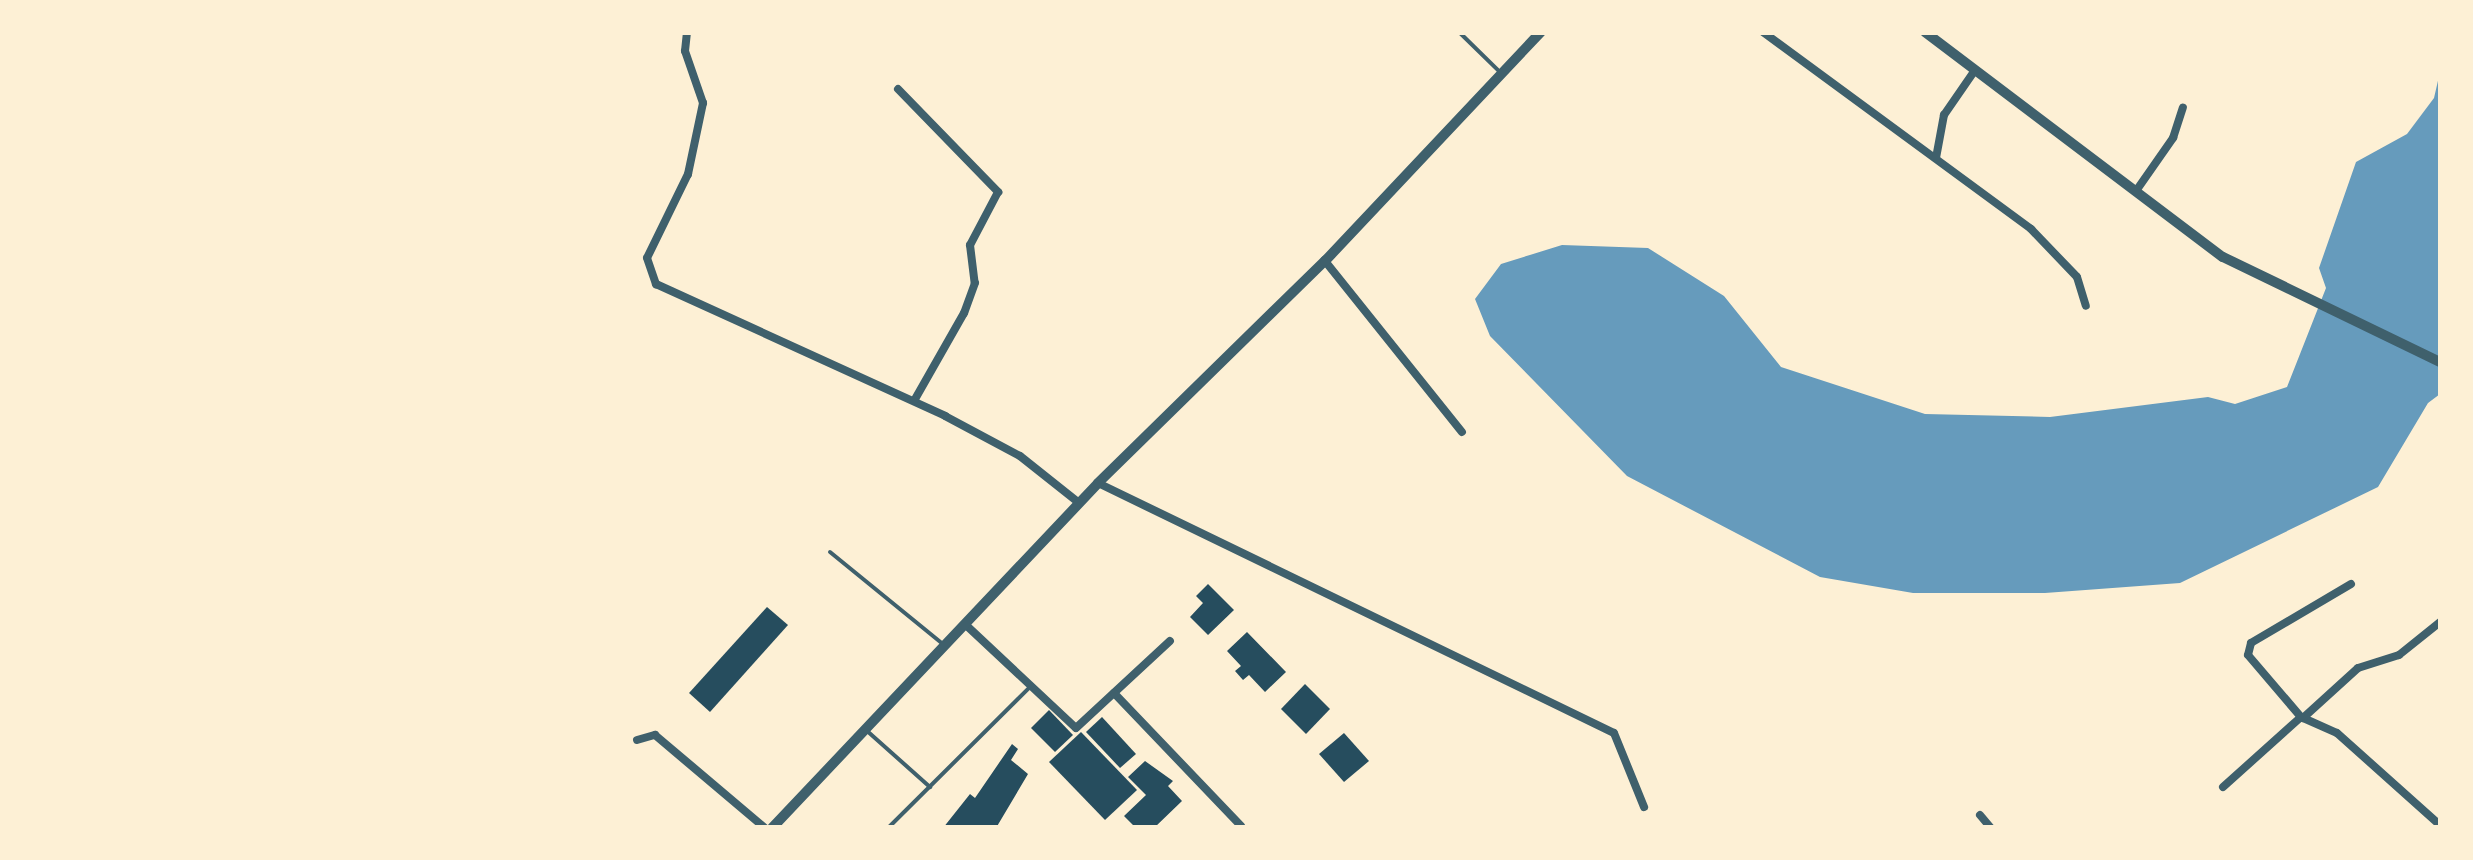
<!DOCTYPE html>
<html>
<head>
<meta charset="utf-8">
<style>
  body { margin:0 }
  #map { position:relative; width:2473px; height:860px; overflow:hidden; background:#fdf0d5; font-family:"Open Sans",sans-serif }
  div>[style] { position:absolute }
  .water>* { inset:0; background:#669bbc }
  .building>* { inset:0; background:#264d5e }
  .service>* { height:4px; margin:-2px; padding:0 2px; transform-origin:2px; border-radius:2px; background:#3f606c }
  .minor>* { height:8px; margin:-4px; padding:0 4px; transform-origin:4px; border-radius:4px; background:#3f606c }
  .tertiary>* { height:10px; margin:-5px; padding:0 5px; transform-origin:5px; border-radius:5px; background:#3f606c }
  span { translate:-50% -50%; white-space:nowrap; text-align:center; line-height:1.15; -webkit-text-stroke:10px #fdf0d5; paint-order:stroke }
  .frame { position:absolute; inset:0; border:35px solid #fdf0d5; pointer-events:none }
</style>
</head>
<body>
<div id="map">
  <div class="water">
    <div style="clip-path:polygon(2440px 72px,2440px 394px,2428px 403px,2378px 487px,2180px 583px,2045px 593px,1913px 593px,1820px 577px,1627px 476px,1490px 336px,1475px 299px,1501px 264px,1562px 245px,1648px 248px,1724px 296px,1781px 367px,1925px 414px,2050px 417px,2208px 397px,2235px 404px,2287px 387px,2326px 288px,2319px 268px,2356px 162px,2407px 134px,2434px 98px)"></div>
  </div>
  <div class="building">
    <div style="clip-path:polygon(1208px 584px,1234px 610px,1208px 635px,1190px 617px,1203px 603px,1196px 596px)"></div>
    <div style="clip-path:polygon(767px 607px,788px 625px,710px 712px,689px 693px)"></div>
    <div style="clip-path:polygon(1247px 632px,1286px 672px,1265px 692px,1249px 675px,1243px 680px,1235px 671px,1241px 666px,1227px 651px)"></div>
    <div style="clip-path:polygon(1305px 684px,1330px 709px,1306px 734px,1281px 709px)"></div>
    <div style="clip-path:polygon(1049px 710px,1073px 735px,1055px 752px,1031px 728px)"></div>
    <div style="clip-path:polygon(1102px 717px,1136px 754px,1120px 768px,1086px 732px)"></div>
    <div style="clip-path:polygon(1081px 732px,1137px 790px,1105px 820px,1049px 762px)"></div>
    <div style="clip-path:polygon(1344px 733px,1369px 761px,1344px 782px,1319px 754px)"></div>
    <div style="clip-path:polygon(1012px 744px,1018px 749px,1011px 760px,1028px 774px,996px 828px,943px 828px,970px 794px,975px 798px)"></div>
    <div style="clip-path:polygon(1145px 761px,1173px 781px,1168px 786px,1182px 801px,1154px 828px,1136px 828px,1124px 816px,1146px 795px,1128px 777px)"></div>
  </div>
  <div class="service">
    <div style="left:1459px;top:32px;width:57px;rotate:44.3deg"></div>
    <div style="left:830px;top:552px;width:146px;rotate:39.2deg"></div>
    <div style="left:866px;top:730px;width:86px;rotate:41.7deg"></div>
    <div style="left:888px;top:828px;width:202px;rotate:-44.8deg"></div>
  </div>
  <div class="minor">
    <div style="left:687px;top:32px;width:19px;rotate:96deg"></div>
    <div style="left:685px;top:51px;width:55px;rotate:70.9deg"></div>
    <div style="left:703px;top:103px;width:73px;rotate:101.9deg"></div>
    <div style="left:688px;top:174px;width:93px;rotate:116deg"></div>
    <div style="left:647px;top:258px;width:28px;rotate:71deg"></div>
    <div style="left:656px;top:284px;width:318px;rotate:24.5deg"></div>
    <div style="left:945px;top:416px;width:85px;rotate:28.1deg"></div>
    <div style="left:1020px;top:456px;width:75px;rotate:38.5deg"></div>
    <div style="left:1763px;top:32px;width:333px;rotate:36.3deg"></div>
    <div style="left:2031px;top:229px;width:66px;rotate:46.2deg"></div>
    <div style="left:2077px;top:277px;width:30px;rotate:73deg"></div>
    <div style="left:898px;top:89px;width:144px;rotate:45.8deg"></div>
    <div style="left:998px;top:192px;width:60px;rotate:117.8deg"></div>
    <div style="left:970px;top:245px;width:38px;rotate:83deg"></div>
    <div style="left:975px;top:283px;width:32px;rotate:110deg"></div>
    <div style="left:964px;top:313px;width:101px;rotate:119.6deg"></div>
    <div style="left:1936px;top:158px;width:44px;rotate:-79.5deg"></div>
    <div style="left:1944px;top:115px;width:55px;rotate:-55.4deg"></div>
    <div style="left:2136px;top:191px;width:65px;rotate:-55.1deg"></div>
    <div style="left:2173px;top:138px;width:32px;rotate:-72deg"></div>
    <div style="left:1325px;top:261px;width:219px;rotate:51.3deg"></div>
    <div style="left:1098px;top:483px;width:573px;rotate:25.85deg"></div>
    <div style="left:1614px;top:733px;width:80px;rotate:67.9deg"></div>
    <div style="left:2351px;top:584px;width:116px;rotate:149.5deg"></div>
    <div style="left:2251px;top:643px;width:12px;rotate:104deg"></div>
    <div style="left:2248px;top:655px;width:82px;rotate:49.5deg"></div>
    <div style="left:2301px;top:717px;width:39px;rotate:24deg"></div>
    <div style="left:2337px;top:733px;width:138px;rotate:41.8deg"></div>
    <div style="left:967px;top:626px;width:149px;rotate:43.1deg"></div>
    <div style="left:1076px;top:728px;width:128px;rotate:-42.8deg"></div>
    <div style="left:1114px;top:693px;width:184px;rotate:46.3deg"></div>
    <div style="left:2303px;top:718px;width:74px;rotate:-42.3deg"></div>
    <div style="left:2358px;top:668px;width:43px;rotate:-17.6deg"></div>
    <div style="left:2399px;top:655px;width:53px;rotate:-38.8deg"></div>
    <div style="left:637px;top:740px;width:19px;rotate:-16deg"></div>
    <div style="left:655px;top:735px;width:144px;rotate:40.2deg"></div>
    <div style="left:2223px;top:787px;width:105px;rotate:-41.9deg"></div>
    <div style="left:1980px;top:815px;width:17px;rotate:50deg"></div>
  </div>
  <div class="tertiary">
    <div style="left:1925px;top:32px;width:373px;rotate:37.1deg"></div>
    <div style="left:2223px;top:257px;width:241px;rotate:25.8deg"></div>
    <div style="left:772px;top:828px;width:475px;rotate:-46.6deg"></div>
    <div style="left:1098px;top:483px;width:318px;rotate:-44.4deg"></div>
    <div style="left:1325px;top:261px;width:315px;rotate:-46.7deg"></div>
  </div>
  <div class="frame"></div>
</div>
</body>
</html>
